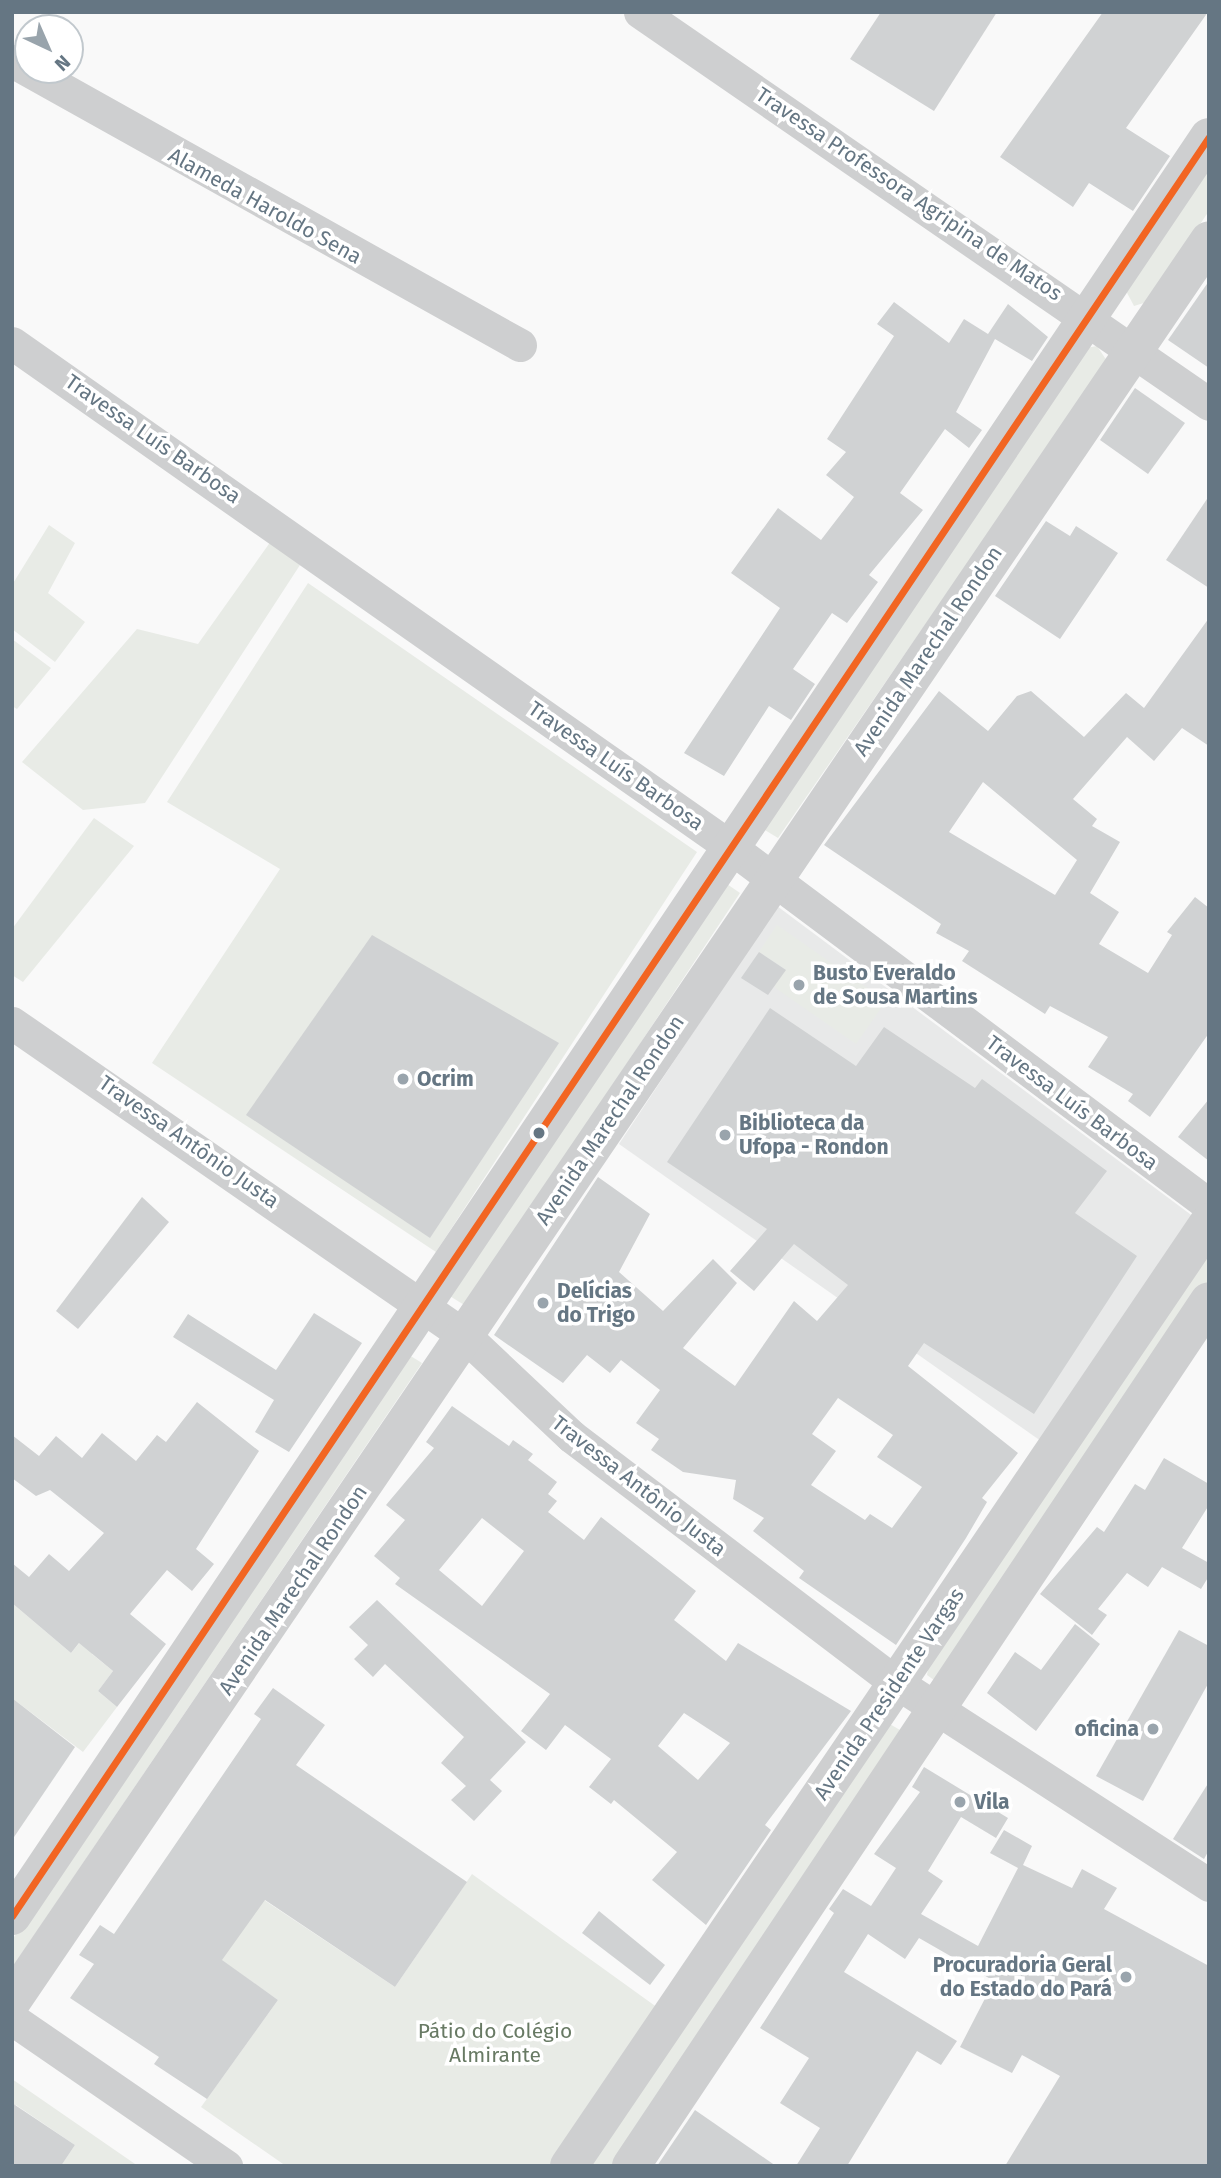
<!DOCTYPE html>
<html>
<head>
<meta charset="utf-8">
<style>
  body { margin:0 }
  #map { position:relative; width:1221px; height:2178px; overflow:hidden; background:#f9f9f9; font-family:"Fira Sans",sans-serif }
  div>[style] { position:absolute }
  .built>* { inset:0; background:#e8e9e9 }
  .green>* { inset:0; background:#e8ebe6 }
  .building>* { inset:0; background:#d0d2d3 }
  .minor>* { height:33px; margin:-16.5px; padding:0 16.5px; transform-origin:16.5px; border-radius:16.5px; background:#cecfd0 }
  .tertiary>* { height:38px; margin:-19px; padding:0 19px; transform-origin:19px; border-radius:19px; background:#cecfd0 }
  .bus-1>* { height:7px; margin:-3.5px; padding:0 3.5px; transform-origin:3.5px; border-radius:3.5px; background:#f26522 }
  .dots>* { width:19px; height:19px; translate:-50% -50%; box-sizing:border-box; border:4px solid #fff; border-radius:50% }
  span { translate:-50% -50%; white-space:nowrap; text-align:center; line-height:1.15; -webkit-text-stroke:7px #fff; paint-order:stroke }
  .street-label { font-size:21px; color:#657683 }
  .poi-label { font-size:21px; color:#657683; font-weight:700 }
  .left { translate:0 -50%; text-align:left }
  .right { translate:-100% -50%; text-align:right }
  .park-label { font-size:21px; color:#687a64 }
  .frame { position:absolute; inset:0; border:14px solid #657683; pointer-events:none }
  .north { position:absolute; left:14px; top:14px; width:70px; height:70px; box-sizing:border-box; background:#fff; border:2px solid #c1c8cd; border-radius:50%; rotate:136deg; font-size:19px; font-weight:700; line-height:28px; text-align:center; color:#657683 }
  .north::after { content:''; display:block; margin:auto; width:24px; height:32px; background:#99a4ac; clip-path:polygon(50% 0,100% 100%,50% 72%,0 100%) }
</style>
</head>
<body>
<div id="map">
  <div class="built">
    <div style="clip-path:polygon(777px 906px,1198px 1220px,1048px 1446px,619px 1144px)"></div>
  </div>
  <div class="green">
    <div style="clip-path:polygon(1209px 167px,1209px 211px,1147px 302px,1134px 306px,1125px 289px)"></div>
    <div style="clip-path:polygon(1097px 346px,1107px 361px,778px 838px,760px 827px,1086px 348px)"></div>
    <div style="clip-path:polygon(49px 525px,75px 543px,48px 593px,85px 622px,55px 662px,12px 629px,12px 585px)"></div>
    <div style="clip-path:polygon(271px 541px,300px 565px,145px 803px,83px 810px,22px 762px,137px 629px,198px 644px)"></div>
    <div style="clip-path:polygon(308px 583px,697px 852px,436px 1252px,152px 1063px,280px 869px,167px 802px)"></div>
    <div style="clip-path:polygon(12px 639px,51px 668px,17px 709px,12px 706px)"></div>
    <div style="clip-path:polygon(94px 818px,134px 846px,23px 982px,12px 975px,12px 929px)"></div>
    <div style="clip-path:polygon(724px 882px,740px 893px,466px 1306px,448px 1295px)"></div>
    <div style="clip-path:polygon(777px 925px,886px 1001px,856px 1044px,774px 987px,785px 969px,759px 952px)"></div>
    <div style="clip-path:polygon(1209px 1248px,1209px 1282px,950px 1673px,938px 1683px,927px 1675px,929px 1663px)"></div>
    <div style="clip-path:polygon(409px 1355px,422px 1363px,12px 1968px,12px 1940px)"></div>
    <div style="clip-path:polygon(12px 1603px,71px 1653px,91px 1629px,104px 1640px,92px 1654px,113px 1671px,98px 1691px,117px 1707px,83px 1752px,12px 1698px)"></div>
    <div style="clip-path:polygon(888px 1723px,900px 1730px,613px 2166px,589px 2166px)"></div>
    <div style="clip-path:polygon(472px 1874px,658px 2008px,550px 2166px,286px 2166px,201px 2107px,278px 2000px,221px 1960px,264px 1900px,395px 1987px)"></div>
    <div style="clip-path:polygon(12px 2079px,138px 2166px,61px 2166px,75px 2145px,16px 2105px,12px 2109px)"></div>
  </div>
  <div class="building">
    <div style="clip-path:polygon(881px 12px,997px 12px,934px 111px,850px 59px)"></div>
    <div style="clip-path:polygon(1103px 12px,1208px 12px,1126px 128px,1170px 156px,1133px 211px,1089px 183px,1073px 207px,1000px 157px)"></div>
    <div style="clip-path:polygon(1209px 281px,1209px 368px,1168px 340px)"></div>
    <div style="clip-path:polygon(894px 302px,949px 343px,964px 319px,988px 334px,1008px 304px,1048px 337px,1032px 361px,995px 339px,956px 412px,982px 430px,969px 448px,945px 429px,900px 493px,923px 510px,869px 575px,878px 582px,847px 623px,832px 613px,793px 669px,815px 684px,791px 720px,769px 706px,724px 776px,684px 753px,780px 608px,731px 573px,778px 508px,821px 540px,854px 497px,826px 475px,846px 452px,827px 439px,894px 336px,877px 324px)"></div>
    <div style="clip-path:polygon(1135px 388px,1185px 423px,1148px 474px,1100px 440px)"></div>
    <div style="clip-path:polygon(1209px 496px,1209px 588px,1166px 560px)"></div>
    <div style="clip-path:polygon(1046px 521px,1070px 536px,1076px 526px,1118px 553px,1060px 639px,995px 596px)"></div>
    <div style="clip-path:polygon(evenodd,1209px 618px,1209px 746px,1182px 728px,1154px 761px,1127px 737px,1073px 799px,1097px 819px,1092px 826px,1120px 842px,1090px 893px,1119px 912px,1099px 944px,1148px 973px,1172px 935px,1167px 932px,1195px 897px,1209px 908px,1209px 1033px,1150px 1117px,1128px 1101px,1133px 1094px,1088px 1067px,1108px 1037px,1050px 1006px,1045px 1014px,962px 961px,969px 951px,936px 933px,941px 924px,824px 845px,939px 691px,988px 731px,1017px 696px,1031px 691px,1084px 737px,1126px 693px,1144px 708px,1209px 618px,983px 782px,1077px 860px,1055px 895px,949px 832px,983px 782px)"></div>
    <div style="clip-path:polygon(372px 935px,559px 1043px,430px 1238px,246px 1115px)"></div>
    <div style="clip-path:polygon(759px 952px,786px 970px,768px 995px,741px 978px)"></div>
    <div style="clip-path:polygon(evenodd,770px 1008px,856px 1066px,884px 1027px,975px 1088px,982px 1079px,1107px 1171px,1075px 1213px,1137px 1256px,1034px 1414px,924px 1343px,908px 1366px,1018px 1453px,982px 1498px,987px 1502px,966px 1538px,896px 1645px,799px 1578px,804px 1571px,753px 1531px,764px 1518px,733px 1499px,736px 1480px,683px 1472px,651px 1450px,659px 1439px,636px 1423px,660px 1390px,621px 1360px,610px 1373px,587px 1355px,563px 1383px,494px 1335px,598px 1177px,650px 1214px,619px 1272px,663px 1311px,713px 1259px,737px 1283px,683px 1348px,735px 1386px,794px 1301px,817px 1321px,848px 1285px,794px 1244px,754px 1291px,730px 1271px,767px 1229px,667px 1162px,770px 1008px,838px 1398px,893px 1435px,877px 1457px,922px 1487px,892px 1528px,870px 1514px,865px 1520px,811px 1485px,836px 1451px,812px 1434px,838px 1398px)"></div>
    <div style="clip-path:polygon(1209px 1099px,1209px 1161px,1178px 1137px)"></div>
    <div style="clip-path:polygon(142px 1197px,169px 1222px,78px 1329px,56px 1311px)"></div>
    <div style="clip-path:polygon(314px 1313px,362px 1343px,289px 1452px,255px 1432px,274px 1400px,173px 1337px,188px 1314px,276px 1370px)"></div>
    <div style="clip-path:polygon(197px 1402px,259px 1451px,196px 1549px,214px 1564px,192px 1591px,167px 1570px,130px 1614px,166px 1644px,117px 1707px,98px 1691px,113px 1671px,79px 1643px,71px 1653px,12px 1603px,12px 1563px,29px 1577px,49px 1554px,69px 1571px,104px 1533px,50px 1490px,36px 1496px,12px 1478px,12px 1435px,39px 1456px,56px 1436px,82px 1458px,102px 1433px,136px 1461px,157px 1435px,166px 1442px)"></div>
    <div style="clip-path:polygon(evenodd,452px 1406px,509px 1446px,513px 1440px,533px 1454px,528px 1460px,557px 1482px,548px 1494px,557px 1501px,548px 1512px,584px 1540px,601px 1517px,696px 1591px,674px 1620px,726px 1661px,738px 1643px,851px 1711px,765px 1825px,771px 1830px,706px 1925px,652px 1880px,677px 1852px,614px 1800px,611px 1804px,589px 1787px,611px 1759px,565px 1725px,546px 1750px,521px 1731px,550px 1694px,395px 1584px,400px 1578px,374px 1556px,405px 1520px,386px 1505px,434px 1448px,426px 1442px,452px 1406px,482px 1518px,524px 1551px,482px 1606px,439px 1570px,482px 1518px,452px 1406px,684px 1713px,730px 1743px,698px 1780px,658px 1746px,684px 1713px)"></div>
    <div style="clip-path:polygon(1164px 1458px,1209px 1484px,1209px 1505px,1182px 1548px,1209px 1563px,1209px 1576px,1201px 1589px,1162px 1567px,1148px 1587px,1127px 1573px,1098px 1609px,1107px 1615px,1092px 1635px,1040px 1594px,1097px 1527px,1104px 1532px,1135px 1484px,1145px 1490px)"></div>
    <div style="clip-path:polygon(377px 1600px,526px 1742px,490px 1780px,502px 1791px,474px 1821px,451px 1800px,466px 1786px,441px 1763px,464px 1737px,385px 1664px,373px 1677px,354px 1659px,368px 1645px,349px 1627px)"></div>
    <div style="clip-path:polygon(1075px 1624px,1100px 1644px,1036px 1731px,987px 1693px,1015px 1652px,1041px 1670px)"></div>
    <div style="clip-path:polygon(1179px 1630px,1209px 1646px,1209px 1682px,1143px 1801px,1096px 1776px)"></div>
    <div style="clip-path:polygon(273px 1688px,325px 1725px,296px 1765px,467px 1882px,395px 1987px,265px 1900px,222px 1960px,278px 2000px,207px 2099px,154px 2064px,159px 2057px,70px 1998px,94px 1964px,79px 1955px,100px 1925px,114px 1934px,261px 1719px,254px 1714px)"></div>
    <div style="clip-path:polygon(12px 1698px,75px 1747px,12px 1840px)"></div>
    <div style="clip-path:polygon(924px 1767px,1008px 1818px,996px 1838px,961px 1817px,928px 1871px,943px 1881px,921px 1914px,978px 1946px,1018px 1868px,990px 1853px,1004px 1830px,1032px 1846px,1023px 1865px,1072px 1888px,1082px 1869px,1117px 1888px,1104px 1909px,1209px 1966px,1209px 2166px,1005px 2166px,1060px 2076px,1022px 2055px,1012px 2073px,960px 2047px,994px 1981px,919px 1938px,905px 1959px,868px 1934px,844px 1972px,957px 2041px,941px 2065px,917px 2051px,847px 2166px,796px 2166px,820px 2128px,780px 2103px,809px 2058px,760px 2028px,834px 1913px,829px 1909px,843px 1889px,871px 1906px,896px 1868px,874px 1854px,920px 1792px,912px 1787px)"></div>
    <div style="clip-path:polygon(1209px 1782px,1209px 1850px,1204px 1859px,1173px 1839px)"></div>
    <div style="clip-path:polygon(599px 1911px,665px 1965px,650px 1985px,582px 1933px)"></div>
    <div style="clip-path:polygon(12px 2103px,75px 2145px,61px 2166px,12px 2166px)"></div>
    <div style="clip-path:polygon(695px 2110px,776px 2166px,657px 2166px)"></div>
  </div>
  <div class="minor">
    <div style="left:640px;top:12px;width:691px;rotate:34.56deg"></div>
    <div style="left:12px;top:61px;width:582px;rotate:29.21deg"></div>
    <div style="left:12px;top:343px;width:876px;rotate:35.05deg"></div>
    <div style="left:729px;top:846px;width:599px;rotate:36.79deg"></div>
    <div style="left:12px;top:1023px;width:551px;rotate:34.64deg"></div>
    <div style="left:465px;top:1336px;width:146px;rotate:43.3deg"></div>
    <div style="left:571px;top:1436px;width:409px;rotate:37.2deg"></div>
    <div style="left:897px;top:1683px;width:372px;rotate:32.9deg"></div>
    <div style="left:12px;top:2019px;width:260px;rotate:34.5deg"></div>
  </div>
  <div class="tertiary">
    <div style="left:12px;top:1916px;width:2144px;rotate:-56.07deg"></div>
    <div style="left:12px;top:2001px;width:2129px;rotate:-55.79deg"></div>
    <div style="left:569px;top:2166px;width:1140px;rotate:-55.86deg"></div>
    <div style="left:631px;top:2166px;width:1040px;rotate:-56.25deg"></div>
  </div>
  <div class="bus-1">
    <div style="left:12px;top:1916px;width:2144px;rotate:-56.07deg"></div>
  </div>
  <div class="dots">
    <div style="left:799px;top:985px;background:#99a4ac"></div>
    <div style="left:403px;top:1079px;background:#99a4ac"></div>
    <div style="left:539px;top:1133px;background:#657683"></div>
    <div style="left:725px;top:1135px;background:#99a4ac"></div>
    <div style="left:543px;top:1303px;background:#99a4ac"></div>
    <div style="left:1153px;top:1729px;background:#99a4ac"></div>
    <div style="left:960px;top:1802px;background:#99a4ac"></div>
    <div style="left:1126px;top:1977px;background:#99a4ac"></div>
  </div>
  <div class="street-label">
    <span style="left:909px;top:194px;rotate:34deg">Travessa Professora Agripina de Matos</span>
    <span style="left:265px;top:206px;rotate:29deg">Alameda Haroldo Sena</span>
    <span style="left:153px;top:439px;rotate:35deg">Travessa Luís Barbosa</span>
    <span style="left:928px;top:651px;rotate:-56deg">Avenida Marechal Rondon</span>
    <span style="left:616px;top:766px;rotate:35deg">Travessa Luís Barbosa</span>
    <span style="left:1072px;top:1103px;rotate:37deg">Travessa Luís Barbosa</span>
    <span style="left:610px;top:1120px;rotate:-56deg">Avenida Marechal Rondon</span>
    <span style="left:189px;top:1142px;rotate:35deg">Travessa Antônio Justa</span>
    <span style="left:639px;top:1486px;rotate:38deg">Travessa Antônio Justa</span>
    <span style="left:293px;top:1590px;rotate:-56deg">Avenida Marechal Rondon</span>
    <span style="left:889px;top:1694px;rotate:-56deg">Avenida Presidente Vargas</span>
  </div>
  <div class="poi-label">
    <span class="left" style="left:813px;top:985px">Busto Everaldo<br>de Sousa Martins</span>
    <span class="left" style="left:417px;top:1079px">Ocrim</span>
    <span class="left" style="left:739px;top:1135px">Biblioteca da<br>Ufopa - Rondon</span>
    <span class="left" style="left:557px;top:1303px">Delícias<br>do Trigo</span>
    <span class="right" style="left:1139px;top:1729px">oficina</span>
    <span class="left" style="left:974px;top:1802px">Vila</span>
    <span class="right" style="left:1112px;top:1977px">Procuradoria Geral<br>do Estado do Pará</span>
  </div>
  <div class="park-label">
    <span style="left:495px;top:2043px">Pátio do Colégio<br>Almirante</span>
  </div>
  <div class="frame"></div>
  <div class="north">N</div>
</div>
</body>
</html>
